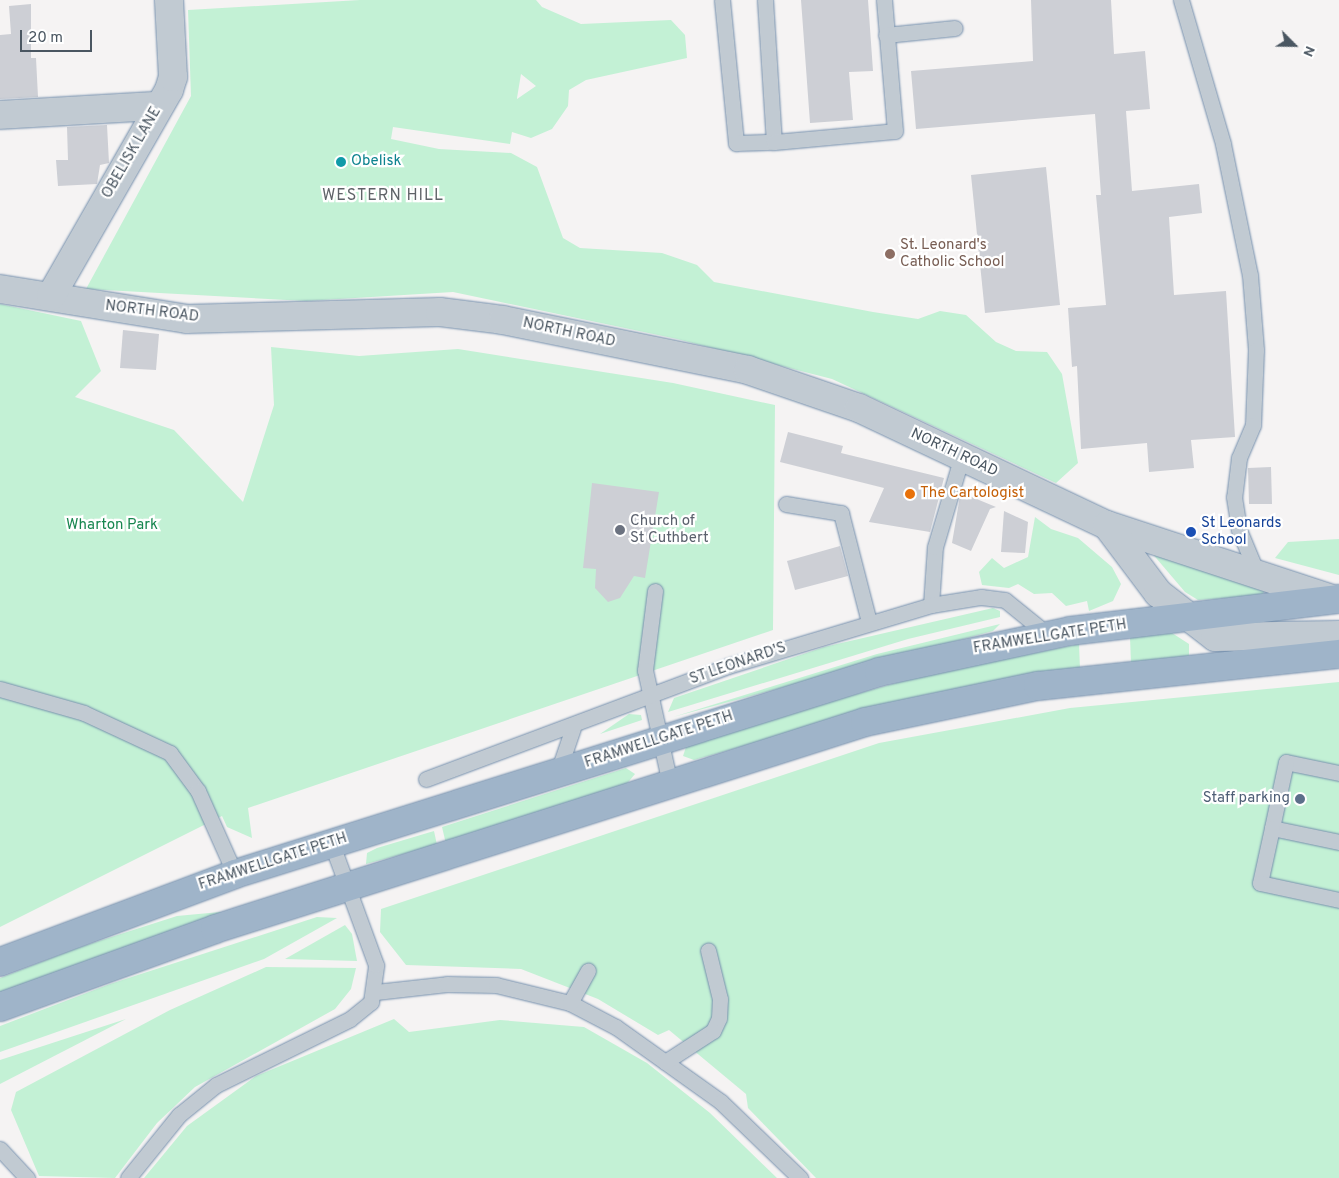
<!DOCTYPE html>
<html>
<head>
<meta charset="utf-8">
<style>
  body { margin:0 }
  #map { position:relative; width:1339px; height:1178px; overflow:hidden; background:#f5f3f3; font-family:Overpass,sans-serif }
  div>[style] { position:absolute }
  .green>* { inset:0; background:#c3f1d5 }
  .building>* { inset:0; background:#cdcfd5 }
  .roads { filter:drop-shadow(0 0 1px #7690ad) drop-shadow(0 0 1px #7690ad) }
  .service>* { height:15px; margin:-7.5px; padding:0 7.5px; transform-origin:7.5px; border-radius:7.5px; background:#c1cad2 }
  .minor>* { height:28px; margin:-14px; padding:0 14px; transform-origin:14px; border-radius:14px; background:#c1cad2 }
  .trunk>* { height:28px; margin:-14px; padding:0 14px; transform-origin:14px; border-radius:14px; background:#9fb4c9 }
  .dots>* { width:14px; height:14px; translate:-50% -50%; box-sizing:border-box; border:2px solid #fff; border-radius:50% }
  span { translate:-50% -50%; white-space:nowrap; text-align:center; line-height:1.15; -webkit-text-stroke:4.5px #fff; paint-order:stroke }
  .street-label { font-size:15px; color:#4a5661 }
  .culture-label { font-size:15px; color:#0d838f }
  .left { translate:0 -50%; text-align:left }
  .education-label { font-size:15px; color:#785e54 }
  .food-label { font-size:15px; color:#c56008 }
  .worship-label { font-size:15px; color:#5b616d }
  .transit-label { font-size:15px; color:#164399 }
  .park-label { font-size:15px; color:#17864f }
  .service-label { font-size:15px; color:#4e5e75 }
  .right { translate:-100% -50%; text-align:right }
  .neighbourhood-label { font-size:16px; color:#5f6368; letter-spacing:1px }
  .north { position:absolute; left:1269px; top:20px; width:50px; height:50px; -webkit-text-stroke:4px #fff; paint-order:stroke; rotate:113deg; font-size:14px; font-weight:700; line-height:20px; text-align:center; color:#4a5661 }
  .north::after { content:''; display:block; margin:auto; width:18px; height:22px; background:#4a5661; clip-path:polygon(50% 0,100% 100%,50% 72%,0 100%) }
  .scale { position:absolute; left:20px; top:30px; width:72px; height:22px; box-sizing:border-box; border:2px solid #4a5661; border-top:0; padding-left:6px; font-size:15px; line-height:18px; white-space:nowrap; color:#4a5661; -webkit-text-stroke:4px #fff; paint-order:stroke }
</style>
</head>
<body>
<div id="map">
  <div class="green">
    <div style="clip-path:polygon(evenodd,360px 0,536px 0,542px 7px,581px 24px,671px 20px,685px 35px,687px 58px,586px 80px,569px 90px,568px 106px,552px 129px,531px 138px,512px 132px,510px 144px,393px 127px,391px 139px,439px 149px,511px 153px,537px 167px,563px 238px,580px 248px,662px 253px,697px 265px,714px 282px,873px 312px,918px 319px,940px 311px,966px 315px,996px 342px,1016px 351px,1047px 352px,1062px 374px,1078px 463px,1056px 483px,832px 379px,677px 339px,453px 292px,306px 301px,86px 289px,191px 96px,188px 10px,360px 0,521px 74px,536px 86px,517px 99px,517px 98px,521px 74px)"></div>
    <div style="clip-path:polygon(0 304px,81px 321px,101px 371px,75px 397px,174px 430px,243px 502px,274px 405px,271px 347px,359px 356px,458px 349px,673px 383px,775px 405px,773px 630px,248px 808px,252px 838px,227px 827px,222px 816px,0 927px)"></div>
    <div style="clip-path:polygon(1035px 517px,1051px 529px,1078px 538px,1112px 567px,1121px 584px,1113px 601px,1089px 611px,1087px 601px,1066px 606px,1052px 593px,1034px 594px,1018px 584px,1009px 588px,982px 585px,979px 572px,992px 558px,1004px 568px,1028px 557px)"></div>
    <div style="clip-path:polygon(1339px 539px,1339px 575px,1275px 558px,1288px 542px)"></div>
    <div style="clip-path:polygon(1151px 552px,1265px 590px,1262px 596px,1198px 600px,1185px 592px)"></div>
    <div style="clip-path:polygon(993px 608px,1000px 611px,1000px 617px,908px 639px,668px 712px,674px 698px,824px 647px)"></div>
    <div style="clip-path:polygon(1000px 624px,993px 631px,673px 717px,877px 654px)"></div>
    <div style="clip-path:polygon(1172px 633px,1189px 644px,1189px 657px,1131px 663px,1130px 637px)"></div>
    <div style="clip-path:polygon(1079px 644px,1080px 669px,924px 695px,694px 760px,683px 756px,686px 747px,810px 707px,921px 676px)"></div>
    <div style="clip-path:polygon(1339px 682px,1339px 1178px,816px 1178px,748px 1108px,746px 1094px,669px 1030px,658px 1035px,598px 999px,521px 969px,406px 965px,380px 932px,381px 909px,879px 743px,1070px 708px)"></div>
    <div style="clip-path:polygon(629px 714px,641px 715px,642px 720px,600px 734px)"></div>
    <div style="clip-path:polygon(626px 768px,635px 774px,625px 786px,446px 844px,442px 827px)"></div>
    <div style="clip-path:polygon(434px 831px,437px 845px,366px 864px,367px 853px,377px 848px)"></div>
    <div style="clip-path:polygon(220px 912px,224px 914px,0 994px,0 978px,77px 948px,177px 916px)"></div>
    <div style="clip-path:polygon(317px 917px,337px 918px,264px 959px,0 1052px,0 1026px,110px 984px)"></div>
    <div style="clip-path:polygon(345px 925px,352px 934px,357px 961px,285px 959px)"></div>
    <div style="clip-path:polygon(266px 967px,356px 968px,351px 989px,335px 1009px,195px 1087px,157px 1123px,115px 1178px,39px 1176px,11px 1110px,16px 1092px,170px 1010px)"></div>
    <div style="clip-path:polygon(126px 1019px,0 1084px,0 1060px)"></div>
    <div style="clip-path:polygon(394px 1019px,409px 1032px,500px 1020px,584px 1027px,647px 1063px,710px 1113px,777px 1178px,144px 1178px,187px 1126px,256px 1076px)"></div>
  </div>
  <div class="building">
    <div style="clip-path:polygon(801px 0,868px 0,873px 71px,849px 72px,853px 120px,810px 123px)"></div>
    <div style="clip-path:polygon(1031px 0,1111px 0,1114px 54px,1145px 51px,1150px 109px,1126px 111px,1132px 191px,1199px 184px,1202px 213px,1169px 217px,1174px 295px,1226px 291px,1235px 437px,1191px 440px,1194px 468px,1149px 472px,1147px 443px,1081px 449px,1077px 366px,1072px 367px,1068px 308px,1106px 305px,1096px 195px,1101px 195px,1095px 114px,916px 129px,911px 71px,1033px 61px)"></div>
    <div style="clip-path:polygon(31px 4px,31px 58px,36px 58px,38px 97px,0 99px,0 35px,11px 34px,9px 6px)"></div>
    <div style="clip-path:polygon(107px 125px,109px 163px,100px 165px,97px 184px,58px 186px,56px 160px,68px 160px,67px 127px)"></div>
    <div style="clip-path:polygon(1046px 167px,1060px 305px,985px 313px,971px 175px)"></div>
    <div style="clip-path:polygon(123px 330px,159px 334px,156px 370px,120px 368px)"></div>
    <div style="clip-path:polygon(788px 432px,843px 446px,841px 453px,944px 478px,930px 532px,869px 522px,884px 488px,780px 462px)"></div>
    <div style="clip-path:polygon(1271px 467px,1272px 504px,1249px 504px,1248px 468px)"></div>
    <div style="clip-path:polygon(592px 483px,659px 492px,645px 578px,634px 576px,620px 598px,608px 602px,595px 588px,596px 569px,583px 568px)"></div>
    <div style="clip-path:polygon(967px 495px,996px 507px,990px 509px,971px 551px,952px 543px,960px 496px)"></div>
    <div style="clip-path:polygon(1004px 511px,1028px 522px,1025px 553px,1001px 552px)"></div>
    <div style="clip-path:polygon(840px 546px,848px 576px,795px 590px,787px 561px)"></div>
  </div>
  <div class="roads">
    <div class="service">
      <div style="left:722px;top:0;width:144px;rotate:84.4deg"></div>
      <div style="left:736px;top:143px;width:38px;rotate:-2deg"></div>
      <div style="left:765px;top:0;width:142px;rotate:86.4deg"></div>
      <div style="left:774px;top:142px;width:121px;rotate:-5.2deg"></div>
      <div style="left:895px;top:131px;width:131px;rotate:-94.8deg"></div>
      <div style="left:1181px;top:0;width:150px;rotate:73.7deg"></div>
      <div style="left:1223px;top:144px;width:134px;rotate:78.4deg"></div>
      <div style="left:1250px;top:275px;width:75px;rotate:85.4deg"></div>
      <div style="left:1256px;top:350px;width:75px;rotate:92.3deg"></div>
      <div style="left:1253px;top:425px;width:36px;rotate:113deg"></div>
      <div style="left:1239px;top:458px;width:39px;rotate:97deg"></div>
      <div style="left:1234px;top:497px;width:33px;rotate:81deg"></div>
      <div style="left:1239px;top:530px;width:47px;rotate:67.3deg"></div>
      <div style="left:886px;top:35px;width:69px;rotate:-5.8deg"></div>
      <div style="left:786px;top:504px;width:56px;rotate:9.3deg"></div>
      <div style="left:841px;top:513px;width:113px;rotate:75.6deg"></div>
      <div style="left:655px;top:591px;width:80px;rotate:97.2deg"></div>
      <div style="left:645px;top:670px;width:117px;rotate:77.6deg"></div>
      <div style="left:931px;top:605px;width:58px;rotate:-86.1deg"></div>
      <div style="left:935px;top:547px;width:95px;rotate:-73.5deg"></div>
      <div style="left:0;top:689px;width:87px;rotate:15.9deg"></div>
      <div style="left:84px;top:713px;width:95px;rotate:24.9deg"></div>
      <div style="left:170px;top:753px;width:47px;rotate:53.6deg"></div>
      <div style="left:198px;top:791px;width:91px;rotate:66deg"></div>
      <div style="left:558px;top:772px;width:46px;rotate:-71.2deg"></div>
      <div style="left:1339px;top:773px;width:54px;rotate:-168.3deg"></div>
      <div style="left:1286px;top:762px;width:67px;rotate:102deg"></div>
      <div style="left:1272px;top:828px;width:68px;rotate:11.8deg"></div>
      <div style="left:426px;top:779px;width:322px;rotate:-20.5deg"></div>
      <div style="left:728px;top:666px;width:212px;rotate:-16.7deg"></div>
      <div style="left:931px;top:605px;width:51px;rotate:-9.1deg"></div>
      <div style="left:981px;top:597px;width:24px;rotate:7deg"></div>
      <div style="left:1005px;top:600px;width:55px;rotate:39.1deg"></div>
      <div style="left:1272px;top:828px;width:56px;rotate:102.3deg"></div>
      <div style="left:1260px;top:883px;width:81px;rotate:12.1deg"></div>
      <div style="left:376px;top:992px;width:71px;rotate:-6.4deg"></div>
      <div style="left:447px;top:984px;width:49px;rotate:1.2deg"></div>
      <div style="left:496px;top:985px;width:76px;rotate:13.7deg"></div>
      <div style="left:570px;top:1003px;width:52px;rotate:27.6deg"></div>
      <div style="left:616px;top:1027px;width:129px;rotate:35.5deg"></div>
      <div style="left:721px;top:1102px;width:110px;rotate:43.9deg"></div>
      <div style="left:570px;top:1003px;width:37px;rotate:-61deg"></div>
      <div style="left:665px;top:1062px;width:57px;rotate:-32.9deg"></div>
      <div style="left:713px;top:1031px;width:14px;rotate:-65deg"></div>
      <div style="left:719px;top:1018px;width:19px;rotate:-87deg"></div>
      <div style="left:720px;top:999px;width:50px;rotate:-103.8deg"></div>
      <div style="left:0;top:1149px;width:40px;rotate:47deg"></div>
      <div style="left:128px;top:1178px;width:81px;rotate:-51deg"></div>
      <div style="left:179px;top:1115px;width:48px;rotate:-39deg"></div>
      <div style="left:216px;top:1085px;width:149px;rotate:-26.2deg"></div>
      <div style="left:350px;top:1019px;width:27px;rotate:-39deg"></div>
      <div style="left:371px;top:1002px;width:37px;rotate:-82deg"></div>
      <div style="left:376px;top:965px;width:131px;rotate:-110.1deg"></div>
    </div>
    <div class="minor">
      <div style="left:0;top:115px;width:158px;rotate:-3.3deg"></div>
      <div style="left:0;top:289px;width:189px;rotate:9.1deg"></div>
      <div style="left:187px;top:319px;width:253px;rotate:-1.6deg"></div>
      <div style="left:440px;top:312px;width:64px;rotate:7.2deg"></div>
      <div style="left:503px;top:320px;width:250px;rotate:11.5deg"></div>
      <div style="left:748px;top:370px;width:117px;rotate:18.9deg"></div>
      <div style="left:859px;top:408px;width:274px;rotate:25.3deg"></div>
      <div style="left:1107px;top:525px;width:237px;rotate:18.2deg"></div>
      <div style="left:51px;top:296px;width:237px;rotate:-60.2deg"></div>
      <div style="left:169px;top:90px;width:14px;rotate:-73deg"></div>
      <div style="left:173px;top:77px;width:77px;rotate:-93deg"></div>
      <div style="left:1107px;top:525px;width:85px;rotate:53.1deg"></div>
      <div style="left:1158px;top:593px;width:72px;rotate:37.7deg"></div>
      <div style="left:1215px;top:637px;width:124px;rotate:-0.9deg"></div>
    </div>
    <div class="trunk">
      <div style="left:0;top:962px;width:251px;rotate:-20.5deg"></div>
      <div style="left:235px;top:874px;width:675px;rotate:-17.41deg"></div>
      <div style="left:879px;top:672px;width:195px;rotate:-12.1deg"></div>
      <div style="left:1070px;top:631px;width:271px;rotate:-6.8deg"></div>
      <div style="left:0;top:1007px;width:229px;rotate:-19.9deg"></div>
      <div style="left:215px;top:929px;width:682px;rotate:-17.66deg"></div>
      <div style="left:865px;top:722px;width:177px;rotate:-11.8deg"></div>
      <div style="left:1038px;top:686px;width:303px;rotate:-6.1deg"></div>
    </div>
  </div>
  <div class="dots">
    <div style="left:341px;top:162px;background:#0f9aa8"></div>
    <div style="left:890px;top:254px;background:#8d6e63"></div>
    <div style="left:910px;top:494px;background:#e8710a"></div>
    <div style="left:620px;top:530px;background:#6b7280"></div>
    <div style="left:1191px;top:532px;background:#1a4fb4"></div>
    <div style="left:1300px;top:799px;background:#5c6f8a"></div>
  </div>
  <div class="street-label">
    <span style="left:132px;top:153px;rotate:-60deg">OBELISK LANE</span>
    <span style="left:152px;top:312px;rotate:7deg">NORTH ROAD</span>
    <span style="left:569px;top:333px;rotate:12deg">NORTH ROAD</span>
    <span style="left:954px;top:453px;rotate:25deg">NORTH ROAD</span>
    <span style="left:1050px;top:637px;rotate:-9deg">FRAMWELLGATE PETH</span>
    <span style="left:738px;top:664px;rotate:-19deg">ST LEONARD'S</span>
    <span style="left:659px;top:740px;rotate:-18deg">FRAMWELLGATE PETH</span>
    <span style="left:273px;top:862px;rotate:-18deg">FRAMWELLGATE PETH</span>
  </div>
  <div class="culture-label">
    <span class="left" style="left:351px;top:162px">Obelisk</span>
  </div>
  <div class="education-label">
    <span class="left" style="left:900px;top:254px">St. Leonard's<br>Catholic School</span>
  </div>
  <div class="food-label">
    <span class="left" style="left:920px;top:494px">The Cartologist</span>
  </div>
  <div class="worship-label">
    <span class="left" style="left:630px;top:530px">Church of<br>St Cuthbert</span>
  </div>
  <div class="transit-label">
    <span class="left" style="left:1201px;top:532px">St Leonards<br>School</span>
  </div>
  <div class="park-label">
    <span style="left:112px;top:526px">Wharton Park</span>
  </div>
  <div class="service-label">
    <span class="right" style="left:1290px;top:799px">Staff parking</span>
  </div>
  <div class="neighbourhood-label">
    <span style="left:383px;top:196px">WESTERN HILL</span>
  </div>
  <div class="north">N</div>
  <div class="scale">20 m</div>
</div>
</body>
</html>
